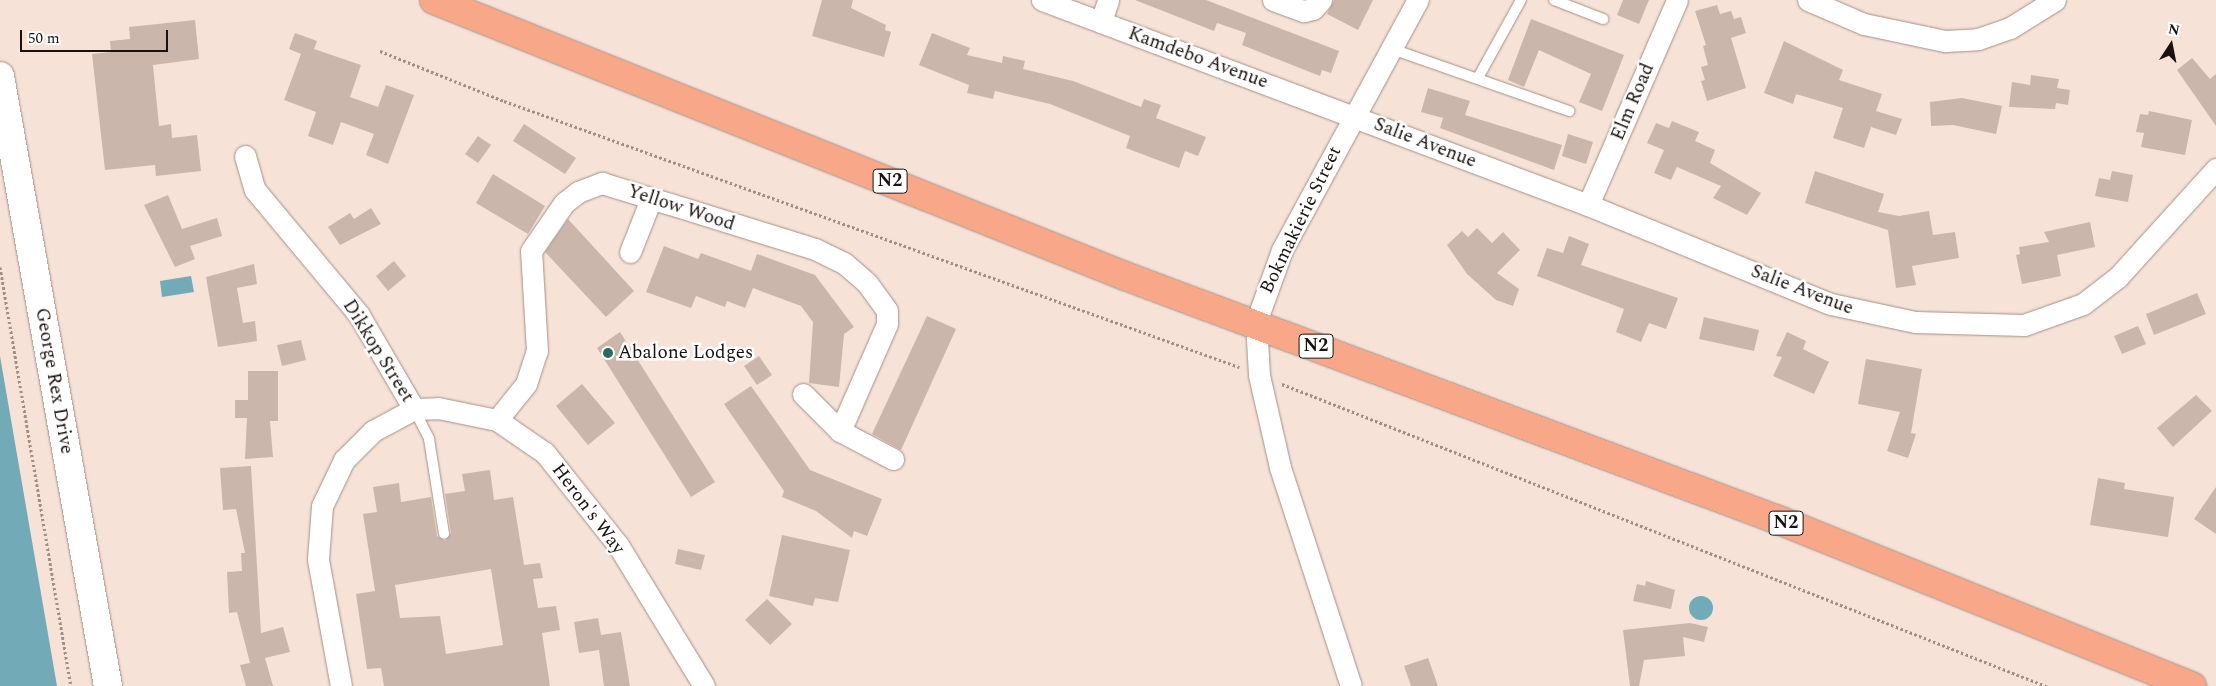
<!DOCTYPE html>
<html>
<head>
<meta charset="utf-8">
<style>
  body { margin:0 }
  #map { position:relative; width:2216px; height:686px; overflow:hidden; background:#f7e2d7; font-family:Spectral,serif }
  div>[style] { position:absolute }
  .water>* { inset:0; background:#72abb7 }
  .round { border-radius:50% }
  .building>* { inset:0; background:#cbb6ac }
  .path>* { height:3px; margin-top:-1.5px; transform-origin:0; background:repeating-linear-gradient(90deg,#9f8f87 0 2.5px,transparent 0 5px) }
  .roads { filter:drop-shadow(0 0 1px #a39086) drop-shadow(0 0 1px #a39086) }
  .lane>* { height:10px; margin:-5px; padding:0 5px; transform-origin:5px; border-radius:5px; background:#fff }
  .street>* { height:21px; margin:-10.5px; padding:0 10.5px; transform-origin:10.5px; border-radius:10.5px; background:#fff }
  .secondary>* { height:28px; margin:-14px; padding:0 14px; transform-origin:14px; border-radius:14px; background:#fff }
  .highway>* { height:28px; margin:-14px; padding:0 14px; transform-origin:14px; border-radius:14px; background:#f8a788 }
  .dots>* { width:14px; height:14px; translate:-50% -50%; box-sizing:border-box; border:2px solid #fff; border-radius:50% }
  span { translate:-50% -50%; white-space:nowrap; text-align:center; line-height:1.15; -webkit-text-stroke:5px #fff; paint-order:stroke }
  .shield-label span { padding:1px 4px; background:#fff; border:1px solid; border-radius:4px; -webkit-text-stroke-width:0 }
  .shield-label { font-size:18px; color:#1a120f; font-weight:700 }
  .street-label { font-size:19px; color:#1a120f }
  .poi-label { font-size:19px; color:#1a120f }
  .left { translate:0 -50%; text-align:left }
  .north { position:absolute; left:2146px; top:20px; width:50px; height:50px; -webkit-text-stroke:4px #fff; paint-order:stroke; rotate:11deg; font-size:14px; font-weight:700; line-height:20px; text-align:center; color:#1a120f }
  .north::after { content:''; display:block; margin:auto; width:18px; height:22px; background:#1a120f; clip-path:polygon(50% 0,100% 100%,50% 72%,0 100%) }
  .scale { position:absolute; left:20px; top:30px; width:148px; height:22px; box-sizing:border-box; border:2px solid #1a120f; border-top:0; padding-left:6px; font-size:15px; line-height:18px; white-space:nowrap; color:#1a120f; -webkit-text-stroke:4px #fff; paint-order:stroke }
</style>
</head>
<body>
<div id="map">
  <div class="water">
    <div style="clip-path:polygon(191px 276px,194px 292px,162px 297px,160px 281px)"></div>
    <div style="clip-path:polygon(0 356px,57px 686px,0 686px)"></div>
    <div class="round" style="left:1689px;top:596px;width:24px;height:24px"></div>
  </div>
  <div class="building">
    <div style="clip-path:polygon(822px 0,853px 0,851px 8px,886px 25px,885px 30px,891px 32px,884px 57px,812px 36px)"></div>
    <div style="clip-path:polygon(1135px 0,1206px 0,1339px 51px,1331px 73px,1322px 70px,1320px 76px,1242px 45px,1246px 33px,1217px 23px,1214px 31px)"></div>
    <div style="clip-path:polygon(1334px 0,1373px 0,1358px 30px,1327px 14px)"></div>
    <div style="clip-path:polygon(1623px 0,1649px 0,1639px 24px,1617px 15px)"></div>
    <div style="clip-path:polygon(1717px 5px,1720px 14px,1731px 11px,1734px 19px,1741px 17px,1746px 33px,1731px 38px,1746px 88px,1707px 101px,1701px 81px,1705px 80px,1701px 67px,1708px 65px,1703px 46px,1706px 45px,1695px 11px)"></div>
    <div style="clip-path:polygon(1531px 19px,1624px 55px,1602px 111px,1579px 102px,1591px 74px,1539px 50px,1524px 87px,1508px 80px)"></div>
    <div style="clip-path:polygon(195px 20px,199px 59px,153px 65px,159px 126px,171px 124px,172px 138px,197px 135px,201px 171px,156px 176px,155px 165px,105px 170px,92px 54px,111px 52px,110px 41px,130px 39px,129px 27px)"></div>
    <div style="clip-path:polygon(295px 33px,317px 41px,314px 49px,361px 65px,350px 97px,378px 107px,386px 85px,414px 95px,388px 164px,366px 155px,374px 134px,341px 122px,333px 145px,308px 136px,316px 112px,284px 100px,301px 54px,289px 49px)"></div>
    <div style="clip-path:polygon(932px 33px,970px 48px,967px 55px,1002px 63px,1003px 56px,1025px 61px,1023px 69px,1073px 81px,1141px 107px,1144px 99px,1161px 105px,1156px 118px,1206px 137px,1198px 156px,1185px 151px,1179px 168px,1126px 148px,1130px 136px,1050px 104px,995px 91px,993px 99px,967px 93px,969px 85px,919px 65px)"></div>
    <div style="clip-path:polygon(1784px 41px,1843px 70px,1839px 80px,1882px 94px,1876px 111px,1902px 119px,1896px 135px,1871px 127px,1864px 148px,1833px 138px,1843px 108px,1796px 94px,1793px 104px,1764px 93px)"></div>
    <div style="clip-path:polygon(2192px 58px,2210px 79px,2216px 74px,2216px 126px,2177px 70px)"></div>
    <div style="clip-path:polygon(2031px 75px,2059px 79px,2057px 88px,2070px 90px,2068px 105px,2056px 103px,2055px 109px,2009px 107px,2012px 82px,2030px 85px)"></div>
    <div style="clip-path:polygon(1428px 88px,1470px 101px,1465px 115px,1562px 145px,1554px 170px,1440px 128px,1443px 118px,1421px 112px)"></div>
    <div style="clip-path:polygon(1962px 98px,2002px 106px,1996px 134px,1953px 125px,1931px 126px,1930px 102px)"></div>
    <div style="clip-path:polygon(2149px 111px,2192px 120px,2185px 155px,2141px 147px,2144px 133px,2136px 132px,2140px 114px,2148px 115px)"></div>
    <div style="clip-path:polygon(1672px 121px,1699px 132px,1695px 141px,1715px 150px,1710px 163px,1761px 193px,1747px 215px,1713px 198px,1721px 186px,1677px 167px,1671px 180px,1654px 173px,1664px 150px,1647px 143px,1656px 123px,1669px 128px)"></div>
    <div style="clip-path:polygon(524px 124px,576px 158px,565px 174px,513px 141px)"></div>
    <div style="clip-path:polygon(1568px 134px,1593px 142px,1586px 164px,1562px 156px)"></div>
    <div style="clip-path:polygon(478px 136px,491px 145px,478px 163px,465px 154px)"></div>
    <div style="clip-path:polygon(1815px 171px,1884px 194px,1878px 212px,1899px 216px,1929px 211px,1933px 235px,1955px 232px,1959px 258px,1912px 266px,1916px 285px,1896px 288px,1888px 230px,1805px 203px)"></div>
    <div style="clip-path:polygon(2112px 171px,2133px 175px,2128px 202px,2095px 196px,2099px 178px,2110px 180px)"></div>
    <div style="clip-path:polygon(493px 174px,545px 206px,528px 234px,476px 203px)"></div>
    <div style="clip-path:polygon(168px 195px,182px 229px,217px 218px,222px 236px,190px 246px,195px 259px,175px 267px,144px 205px)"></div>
    <div style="clip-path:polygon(371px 208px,381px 224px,340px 245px,328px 227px,350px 213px,354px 219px)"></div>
    <div style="clip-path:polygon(568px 219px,634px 291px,606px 317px,545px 252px)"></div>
    <div style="clip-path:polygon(2090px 222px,2095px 247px,2057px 255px,2061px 276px,2022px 284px,2016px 255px,2020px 254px,2019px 247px,2049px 242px,2044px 232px)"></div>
    <div style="clip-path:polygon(1477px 228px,1492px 243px,1503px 232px,1520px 250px,1497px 273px,1519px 289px,1513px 306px,1496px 300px,1467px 274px,1447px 245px,1462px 231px,1468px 237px)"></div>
    <div style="clip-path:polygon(1569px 236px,1589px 244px,1581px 265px,1678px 298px,1666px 329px,1649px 323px,1641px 342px,1616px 332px,1624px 309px,1537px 276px,1547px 248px,1563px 253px)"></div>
    <div style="clip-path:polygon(664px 246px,698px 259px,701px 253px,751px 271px,757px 254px,815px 275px,854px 327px,844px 334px,839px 387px,809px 383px,813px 322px,801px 306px,753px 288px,745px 308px,727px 301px,725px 307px,696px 296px,691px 308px,646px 292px)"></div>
    <div style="clip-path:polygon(394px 261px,406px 276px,388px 291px,376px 276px)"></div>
    <div style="clip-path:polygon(254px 264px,257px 284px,237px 288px,243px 323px,255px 321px,257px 341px,218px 347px,206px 277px)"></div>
    <div style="clip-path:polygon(2197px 293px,2206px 314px,2154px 335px,2146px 314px)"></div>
    <div style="clip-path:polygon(927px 316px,956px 329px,901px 450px,872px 434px)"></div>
    <div style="clip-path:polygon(1704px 317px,1759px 330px,1754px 351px,1699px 339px)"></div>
    <div style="clip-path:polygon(2138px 326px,2146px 344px,2122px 354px,2114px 336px)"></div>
    <div style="clip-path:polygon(620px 332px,715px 482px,691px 497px,597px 348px)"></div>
    <div style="clip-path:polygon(1787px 332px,1806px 341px,1803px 349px,1829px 362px,1814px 394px,1773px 376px,1782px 357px,1776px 356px)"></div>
    <div style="clip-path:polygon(301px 340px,306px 360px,282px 366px,277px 345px)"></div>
    <div style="clip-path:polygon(759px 356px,772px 375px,757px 385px,744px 366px)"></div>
    <div style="clip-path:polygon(1866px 359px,1922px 369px,1911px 433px,1916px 434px,1908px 458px,1887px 451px,1900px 412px,1858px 404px)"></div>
    <div style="clip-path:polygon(248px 371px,278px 371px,278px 421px,270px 421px,273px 457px,245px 459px,247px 418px,235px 418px,235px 400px,248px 400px)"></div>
    <div style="clip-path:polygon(582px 384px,615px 423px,588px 445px,556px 406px)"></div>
    <div style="clip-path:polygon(751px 386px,810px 470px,882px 499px,867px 536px,854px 531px,852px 538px,816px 511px,782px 497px,784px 491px,724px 404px)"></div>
    <div style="clip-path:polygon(2196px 395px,2212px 411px,2173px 447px,2157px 428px)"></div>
    <div style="clip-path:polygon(251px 466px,261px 633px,283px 627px,290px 652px,265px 658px,273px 686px,246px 686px,240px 665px,250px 663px,237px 612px,229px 613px,227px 572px,242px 571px,241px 553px,245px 553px,236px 509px,223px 510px,220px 468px)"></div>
    <div style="clip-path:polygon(evenodd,490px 470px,494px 500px,513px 497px,524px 565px,540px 563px,543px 578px,533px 579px,538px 608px,556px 606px,560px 630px,542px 633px,550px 686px,384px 686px,381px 668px,367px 669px,356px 594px,375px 591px,363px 514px,377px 512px,373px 487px,399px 483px,401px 502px,431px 497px,437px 536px,445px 541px,451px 533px,445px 494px,465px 491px,462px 474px,490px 470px,491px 569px,503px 645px,446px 654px,440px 616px,400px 618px,395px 585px,491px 569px)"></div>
    <div style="clip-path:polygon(2098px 478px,2125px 483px,2124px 489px,2174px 497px,2168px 537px,2090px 525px)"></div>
    <div style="clip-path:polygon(2216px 487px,2216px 534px,2194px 519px)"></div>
    <div style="clip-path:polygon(782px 535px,850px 550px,838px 602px,815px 598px,813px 606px,769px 596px)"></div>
    <div style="clip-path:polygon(678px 549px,705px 555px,701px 570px,675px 564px)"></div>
    <div style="clip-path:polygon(1646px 581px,1675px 590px,1671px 609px,1633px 601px,1637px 584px,1645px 586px)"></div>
    <div style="clip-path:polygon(767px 599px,792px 624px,770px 645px,745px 620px)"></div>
    <div style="clip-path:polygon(598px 618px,601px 635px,621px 632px,630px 686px,604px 686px,599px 650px,579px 653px,574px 622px)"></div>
    <div style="clip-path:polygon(1690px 623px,1708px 627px,1704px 642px,1683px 637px,1685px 656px,1644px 660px,1639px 686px,1630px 686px,1623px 630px)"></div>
    <div style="clip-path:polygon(1428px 658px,1438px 686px,1411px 686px,1404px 666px)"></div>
  </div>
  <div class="path">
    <div style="left:380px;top:51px;width:134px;rotate:22deg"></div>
    <div style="left:504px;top:101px;width:782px;rotate:19.9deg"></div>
    <div style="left:0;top:267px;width:425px;rotate:80.4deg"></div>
    <div style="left:1282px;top:384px;width:822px;rotate:21.57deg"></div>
  </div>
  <div class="roads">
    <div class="lane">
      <div style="left:1554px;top:0;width:53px;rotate:21.2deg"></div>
      <div style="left:1392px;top:49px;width:188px;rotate:19.3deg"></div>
      <div style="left:1479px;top:76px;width:87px;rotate:-61.1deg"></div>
      <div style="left:414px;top:409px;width:34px;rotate:63deg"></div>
      <div style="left:429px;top:439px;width:96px;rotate:81deg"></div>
    </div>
    <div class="street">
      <div style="left:1042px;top:0;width:583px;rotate:20.58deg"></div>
      <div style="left:1588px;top:205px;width:262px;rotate:22.2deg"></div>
      <div style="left:1831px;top:304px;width:86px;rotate:12.1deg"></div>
      <div style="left:1915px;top:322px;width:109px;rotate:1.6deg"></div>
      <div style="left:2024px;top:325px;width:63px;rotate:-19.6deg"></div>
      <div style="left:2083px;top:304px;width:44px;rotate:-37.6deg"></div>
      <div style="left:2118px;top:277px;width:146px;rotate:-47.8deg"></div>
      <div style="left:1273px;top:0;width:33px;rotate:20deg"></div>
      <div style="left:1304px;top:11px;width:9px;rotate:-13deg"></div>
      <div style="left:1313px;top:9px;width:12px;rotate:-48deg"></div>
      <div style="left:1808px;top:0;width:61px;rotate:23.2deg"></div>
      <div style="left:1864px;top:24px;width:83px;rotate:11.9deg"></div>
      <div style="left:1945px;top:41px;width:33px;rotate:-3deg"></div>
      <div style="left:1978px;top:39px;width:34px;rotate:-19deg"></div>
      <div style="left:2010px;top:28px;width:53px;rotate:-31.9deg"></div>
      <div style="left:1101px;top:22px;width:23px;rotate:-72deg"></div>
      <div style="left:245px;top:156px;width:35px;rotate:74deg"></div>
      <div style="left:255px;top:190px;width:163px;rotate:50.2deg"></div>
      <div style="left:359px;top:315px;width:109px;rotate:59.7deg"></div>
      <div style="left:1588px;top:205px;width:223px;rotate:-66.5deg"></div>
      <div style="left:630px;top:252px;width:57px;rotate:-68.4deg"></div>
      <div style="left:803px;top:394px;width:52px;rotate:45deg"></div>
      <div style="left:840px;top:431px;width:60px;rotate:27.8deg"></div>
      <div style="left:497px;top:420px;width:46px;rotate:-51.1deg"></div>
      <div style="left:526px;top:384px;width:35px;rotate:-72deg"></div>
      <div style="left:537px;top:351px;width:100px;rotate:-93.4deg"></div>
      <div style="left:531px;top:251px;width:58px;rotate:-55.5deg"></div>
      <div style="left:564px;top:203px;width:18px;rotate:-38deg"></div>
      <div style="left:578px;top:192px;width:26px;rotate:-21deg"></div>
      <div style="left:602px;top:183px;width:223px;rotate:17.2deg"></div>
      <div style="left:815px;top:249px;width:32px;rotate:26deg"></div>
      <div style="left:844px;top:263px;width:30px;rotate:41deg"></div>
      <div style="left:867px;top:283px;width:34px;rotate:54deg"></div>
      <div style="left:887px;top:311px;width:13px;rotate:90deg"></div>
      <div style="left:887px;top:324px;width:117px;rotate:113.7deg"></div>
      <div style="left:341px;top:686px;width:129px;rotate:-100.3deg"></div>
      <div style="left:318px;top:559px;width:53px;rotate:-85.7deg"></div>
      <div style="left:322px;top:506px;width:51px;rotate:-64.4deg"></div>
      <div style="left:344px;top:460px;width:41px;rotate:-45deg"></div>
      <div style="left:373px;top:431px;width:47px;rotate:-28.2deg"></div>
      <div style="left:414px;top:409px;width:24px;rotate:-2deg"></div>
      <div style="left:438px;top:408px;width:60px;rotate:11.5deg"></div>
      <div style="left:497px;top:420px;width:58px;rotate:34.5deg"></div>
      <div style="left:545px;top:453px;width:117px;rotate:51.6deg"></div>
      <div style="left:618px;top:545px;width:165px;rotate:58.6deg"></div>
      <div style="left:1351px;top:686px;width:230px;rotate:-108deg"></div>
      <div style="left:1280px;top:467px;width:94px;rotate:-102.9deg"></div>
      <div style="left:1259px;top:375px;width:53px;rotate:-93.2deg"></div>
      <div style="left:1256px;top:322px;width:77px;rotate:-70.1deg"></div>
      <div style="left:1282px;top:250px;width:285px;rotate:-61.5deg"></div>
    </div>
    <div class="secondary">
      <div style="left:0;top:76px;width:619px;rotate:79.96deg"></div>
    </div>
    <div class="highway">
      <div style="left:434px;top:0;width:744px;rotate:21.77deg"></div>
      <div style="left:1125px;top:276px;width:700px;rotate:20.48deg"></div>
      <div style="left:1781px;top:521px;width:443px;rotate:21.9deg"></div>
    </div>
  </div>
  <div class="dots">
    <div style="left:608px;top:353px;background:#276d60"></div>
  </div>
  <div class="shield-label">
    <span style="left:890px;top:181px">N2</span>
    <span style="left:1316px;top:346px">N2</span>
    <span style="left:1786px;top:523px">N2</span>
  </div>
  <div class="street-label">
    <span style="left:1198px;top:58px;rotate:20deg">Kamdebo Avenue</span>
    <span style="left:1633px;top:102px;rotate:-67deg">Elm Road</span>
    <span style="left:1425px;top:143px;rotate:21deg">Salie Avenue</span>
    <span style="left:681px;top:208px;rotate:18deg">Yellow Wood</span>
    <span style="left:1301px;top:220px;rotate:-64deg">Bokmakierie Street</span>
    <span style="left:1802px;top:290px;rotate:21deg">Salie Avenue</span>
    <span style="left:378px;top:351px;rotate:58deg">Dikkop Street</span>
    <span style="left:54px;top:381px;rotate:80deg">George Rex Drive</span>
    <span style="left:588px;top:509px;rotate:53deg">Heron's Way</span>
  </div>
  <div class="poi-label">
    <span class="left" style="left:618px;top:353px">Abalone Lodges</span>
  </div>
  <div class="north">N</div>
  <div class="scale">50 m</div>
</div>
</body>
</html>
